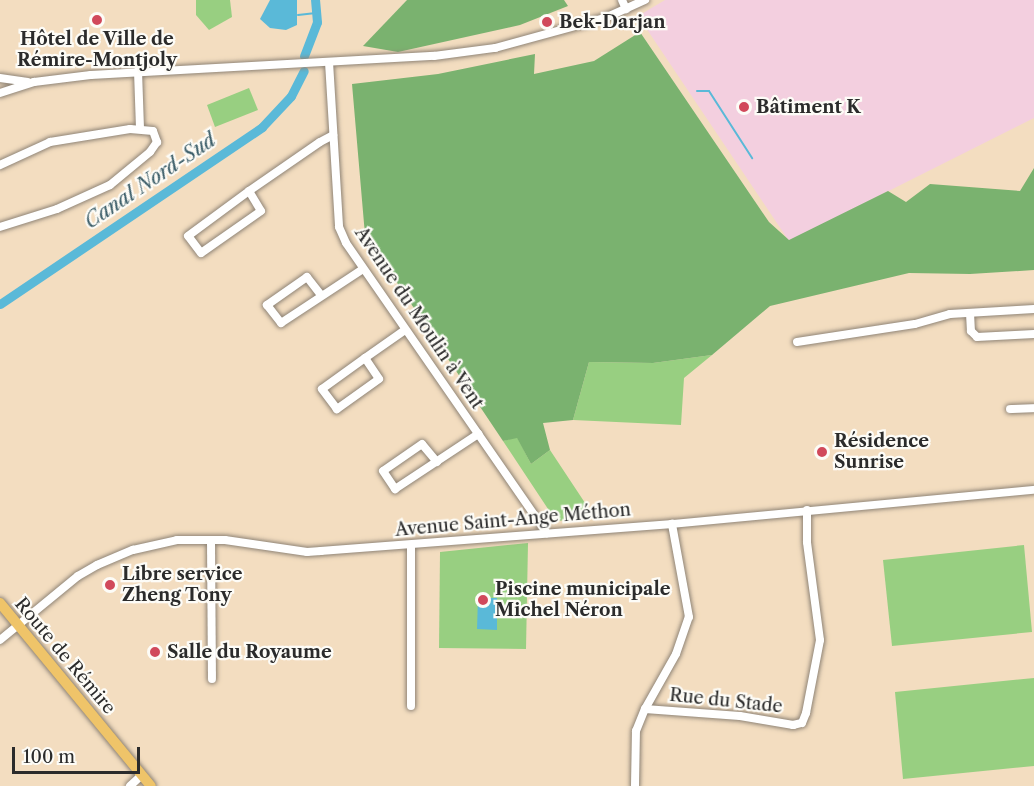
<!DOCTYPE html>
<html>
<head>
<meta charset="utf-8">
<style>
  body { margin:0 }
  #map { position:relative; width:1034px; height:786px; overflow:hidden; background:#f3ddc0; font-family:"Libre Caslon Text",serif }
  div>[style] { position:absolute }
  .built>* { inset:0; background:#f3cfdf }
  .green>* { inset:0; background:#98cf81 }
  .forest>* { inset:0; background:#7ab26f }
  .water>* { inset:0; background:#5ab9d8 }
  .stream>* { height:2px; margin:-1px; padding:0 1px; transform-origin:1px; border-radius:1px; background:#5ab9d8 }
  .canal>* { height:9px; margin:-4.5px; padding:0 4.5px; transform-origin:4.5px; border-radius:4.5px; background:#5ab9d8 }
  .roads { filter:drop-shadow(0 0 2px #8f8476) drop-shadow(0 0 2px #8f8476) }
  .minor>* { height:8px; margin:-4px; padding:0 4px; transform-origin:4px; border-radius:4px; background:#fff }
  .major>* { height:10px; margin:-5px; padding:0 5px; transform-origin:5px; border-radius:5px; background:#efc469 }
  .dots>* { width:16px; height:16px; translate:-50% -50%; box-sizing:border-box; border:3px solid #fdfcf7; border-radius:50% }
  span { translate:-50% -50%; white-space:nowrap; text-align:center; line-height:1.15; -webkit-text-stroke:4.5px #fdfcf7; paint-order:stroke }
  .poi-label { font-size:18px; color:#2b2b2b; font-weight:700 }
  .left { translate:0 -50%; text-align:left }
  .street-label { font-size:18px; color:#2b2b2b }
  .water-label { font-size:20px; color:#3b5d68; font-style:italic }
  .scale { position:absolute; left:12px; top:747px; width:128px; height:27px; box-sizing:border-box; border:3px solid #2b2b2b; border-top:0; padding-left:8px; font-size:18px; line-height:21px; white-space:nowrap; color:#2b2b2b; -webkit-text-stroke:4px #fdfcf7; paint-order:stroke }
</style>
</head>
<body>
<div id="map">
  <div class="built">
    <div style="clip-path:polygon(665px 0,1034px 0,1034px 118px,789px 241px,638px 16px)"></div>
  </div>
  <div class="green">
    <div style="clip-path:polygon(196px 0,230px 0,232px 17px,209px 30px,196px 15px)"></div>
    <div style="clip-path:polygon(249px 88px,258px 110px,215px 127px,207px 105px)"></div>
    <div style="clip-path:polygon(712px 355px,684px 378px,681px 425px,573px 420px,589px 362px,653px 363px)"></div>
    <div style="clip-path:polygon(517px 437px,531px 464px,550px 450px,595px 518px,556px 521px,503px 441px)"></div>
    <div style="clip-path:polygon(528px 543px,526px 649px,439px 648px,440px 552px)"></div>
    <div style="clip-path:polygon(1024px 545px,1032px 632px,892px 646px,883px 560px)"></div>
    <div style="clip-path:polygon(1034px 678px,1034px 766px,903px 779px,895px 692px)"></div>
  </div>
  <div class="forest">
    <div style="clip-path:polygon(407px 0,564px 0,568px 6px,520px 25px,398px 52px,363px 46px)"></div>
    <div style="clip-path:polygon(640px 32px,769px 222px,789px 240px,888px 191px,906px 202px,930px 184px,1020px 191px,1034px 168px,1034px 270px,970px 274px,909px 273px,770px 306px,712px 355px,653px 363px,589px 362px,573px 420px,543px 423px,550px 450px,531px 464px,517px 438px,503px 441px,365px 235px,352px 84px,438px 74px,535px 54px,534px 74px,594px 61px)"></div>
  </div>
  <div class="water">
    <div style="clip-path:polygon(270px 0,297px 0,297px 25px,286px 30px,270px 28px,260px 19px)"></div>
    <div style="clip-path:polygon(478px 598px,497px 598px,497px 630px,477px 629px)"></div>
  </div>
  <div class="stream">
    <div style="left:298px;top:15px;width:18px;rotate:-6deg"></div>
    <div style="left:697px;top:91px;width:12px"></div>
    <div style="left:709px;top:91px;width:80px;rotate:57.3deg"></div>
  </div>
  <div class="canal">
    <div style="left:304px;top:56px;width:36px;rotate:-69deg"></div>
    <div style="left:317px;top:22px;width:22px;rotate:-95deg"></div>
    <div style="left:0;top:304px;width:316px;rotate:-34deg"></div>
    <div style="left:262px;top:127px;width:42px;rotate:-46.9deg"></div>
    <div style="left:291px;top:96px;width:28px;rotate:-63deg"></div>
  </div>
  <div class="roads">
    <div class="minor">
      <div style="left:622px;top:0;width:10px;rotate:66deg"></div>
      <div style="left:329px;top:62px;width:165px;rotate:86.5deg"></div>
      <div style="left:339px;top:227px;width:17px;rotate:66deg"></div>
      <div style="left:346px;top:243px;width:353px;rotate:55.3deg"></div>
      <div style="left:138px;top:71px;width:58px;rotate:88deg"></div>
      <div style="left:0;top:78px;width:28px;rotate:8deg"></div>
      <div style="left:0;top:93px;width:36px;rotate:-18deg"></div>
      <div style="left:34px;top:82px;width:57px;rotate:-7deg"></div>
      <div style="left:91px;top:75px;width:344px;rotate:-3.2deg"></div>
      <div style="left:434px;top:56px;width:62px;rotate:-7.5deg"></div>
      <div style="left:495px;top:48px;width:114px;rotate:-15.3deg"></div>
      <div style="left:605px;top:18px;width:44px;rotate:-24.2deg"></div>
      <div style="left:0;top:165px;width:55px;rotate:-24.7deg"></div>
      <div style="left:50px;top:142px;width:81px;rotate:-9.2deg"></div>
      <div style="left:130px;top:129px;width:23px;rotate:5deg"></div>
      <div style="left:153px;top:131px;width:12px;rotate:70deg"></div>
      <div style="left:157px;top:142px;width:12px;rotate:125deg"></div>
      <div style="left:150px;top:152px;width:52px;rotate:140.5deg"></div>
      <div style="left:110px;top:185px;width:58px;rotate:155.6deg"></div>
      <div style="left:57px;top:209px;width:60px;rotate:162.5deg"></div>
      <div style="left:249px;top:191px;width:23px;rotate:59deg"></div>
      <div style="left:261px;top:211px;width:73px;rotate:145deg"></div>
      <div style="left:201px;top:253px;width:21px;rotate:-127deg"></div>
      <div style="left:188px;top:236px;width:76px;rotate:-36.4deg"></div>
      <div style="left:249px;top:191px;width:86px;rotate:-34.6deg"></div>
      <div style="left:320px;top:142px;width:15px;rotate:-28deg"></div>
      <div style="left:321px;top:295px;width:23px;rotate:-128deg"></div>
      <div style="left:307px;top:277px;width:49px;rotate:145deg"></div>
      <div style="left:267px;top:305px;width:23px;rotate:52deg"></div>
      <div style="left:281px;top:323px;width:98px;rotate:-33.4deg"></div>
      <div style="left:970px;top:313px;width:18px;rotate:87deg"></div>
      <div style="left:971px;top:331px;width:8px;rotate:45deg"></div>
      <div style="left:977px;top:337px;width:57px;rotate:-3deg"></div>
      <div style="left:797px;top:342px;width:119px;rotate:-8.7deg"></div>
      <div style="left:915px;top:324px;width:36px;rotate:-16deg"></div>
      <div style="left:950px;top:314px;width:84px;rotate:-3.4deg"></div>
      <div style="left:365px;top:358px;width:25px;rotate:56deg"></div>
      <div style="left:379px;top:379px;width:52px;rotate:144.5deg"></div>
      <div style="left:337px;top:409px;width:25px;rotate:-127deg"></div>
      <div style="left:322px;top:389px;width:53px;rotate:-35.8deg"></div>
      <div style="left:365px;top:358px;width:49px;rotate:-35deg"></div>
      <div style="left:1010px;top:409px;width:24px;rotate:-2deg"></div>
      <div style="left:437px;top:462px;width:23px;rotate:-130deg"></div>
      <div style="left:422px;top:444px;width:47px;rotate:145.3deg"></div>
      <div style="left:383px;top:471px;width:22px;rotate:56deg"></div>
      <div style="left:395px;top:489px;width:100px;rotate:-33.5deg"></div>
      <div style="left:211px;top:540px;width:139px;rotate:89.6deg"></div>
      <div style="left:411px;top:546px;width:160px;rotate:90deg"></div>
      <div style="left:0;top:640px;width:101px;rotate:-39.4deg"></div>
      <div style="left:78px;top:576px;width:22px;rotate:-30deg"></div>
      <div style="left:97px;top:565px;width:39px;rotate:-23deg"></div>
      <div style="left:133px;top:550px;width:45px;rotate:-12.8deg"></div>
      <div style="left:177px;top:540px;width:48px"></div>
      <div style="left:225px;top:540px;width:83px;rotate:8.3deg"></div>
      <div style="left:307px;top:552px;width:14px;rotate:-4deg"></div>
      <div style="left:321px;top:551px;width:352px;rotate:-4.4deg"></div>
      <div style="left:672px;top:524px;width:364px;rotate:-5.4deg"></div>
      <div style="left:645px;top:709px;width:95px;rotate:4.2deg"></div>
      <div style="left:740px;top:716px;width:54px;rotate:9.6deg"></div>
      <div style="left:793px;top:725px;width:9px;rotate:-13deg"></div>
      <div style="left:802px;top:723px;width:11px;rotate:-68deg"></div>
      <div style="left:806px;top:713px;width:74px;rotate:-79.1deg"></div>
      <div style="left:820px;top:640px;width:99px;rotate:-97.6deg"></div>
      <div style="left:807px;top:542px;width:32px;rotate:-90deg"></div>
      <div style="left:130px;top:786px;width:16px;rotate:-43deg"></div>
      <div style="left:635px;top:786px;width:55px;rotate:-89deg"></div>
      <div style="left:636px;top:731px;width:24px;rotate:-68deg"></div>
      <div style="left:645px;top:709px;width:63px;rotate:-60.6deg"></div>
      <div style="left:676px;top:654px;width:39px;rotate:-71deg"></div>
      <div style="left:689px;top:617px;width:95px;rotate:-100.4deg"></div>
    </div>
    <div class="major">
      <div style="left:0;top:603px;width:237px;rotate:50.5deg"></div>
    </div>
  </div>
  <div class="dots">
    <div style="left:97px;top:20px;background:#d1495b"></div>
    <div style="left:547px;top:22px;background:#d1495b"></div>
    <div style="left:744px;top:107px;background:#d1495b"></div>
    <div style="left:822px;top:452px;background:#d1495b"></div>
    <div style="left:110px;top:585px;background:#d1495b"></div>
    <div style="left:483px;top:600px;background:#d1495b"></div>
    <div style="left:155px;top:652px;background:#d1495b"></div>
  </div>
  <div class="poi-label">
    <span class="left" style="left:559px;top:22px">Bek-Darjan</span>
    <span style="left:97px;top:50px">Hôtel de Ville de<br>Rémire-Montjoly</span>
    <span class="left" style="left:756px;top:107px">Bâtiment K</span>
    <span class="left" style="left:834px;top:452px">Résidence<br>Sunrise</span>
    <span class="left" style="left:122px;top:585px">Libre service<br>Zheng Tony</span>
    <span class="left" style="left:495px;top:600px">Piscine municipale<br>Michel Néron</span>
    <span class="left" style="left:167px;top:652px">Salle du Royaume</span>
  </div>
  <div class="street-label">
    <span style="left:419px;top:318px;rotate:56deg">Avenue du Moulin à Vent</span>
    <span style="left:513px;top:520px;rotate:-5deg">Avenue Saint-Ange Méthon</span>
    <span style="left:65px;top:656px;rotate:50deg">Route de Rémire</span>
    <span style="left:726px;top:701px;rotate:6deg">Rue du Stade</span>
  </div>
  <div class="water-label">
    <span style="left:150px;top:181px;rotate:-34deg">Canal Nord-Sud</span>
  </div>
  <div class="scale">100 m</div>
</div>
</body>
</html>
